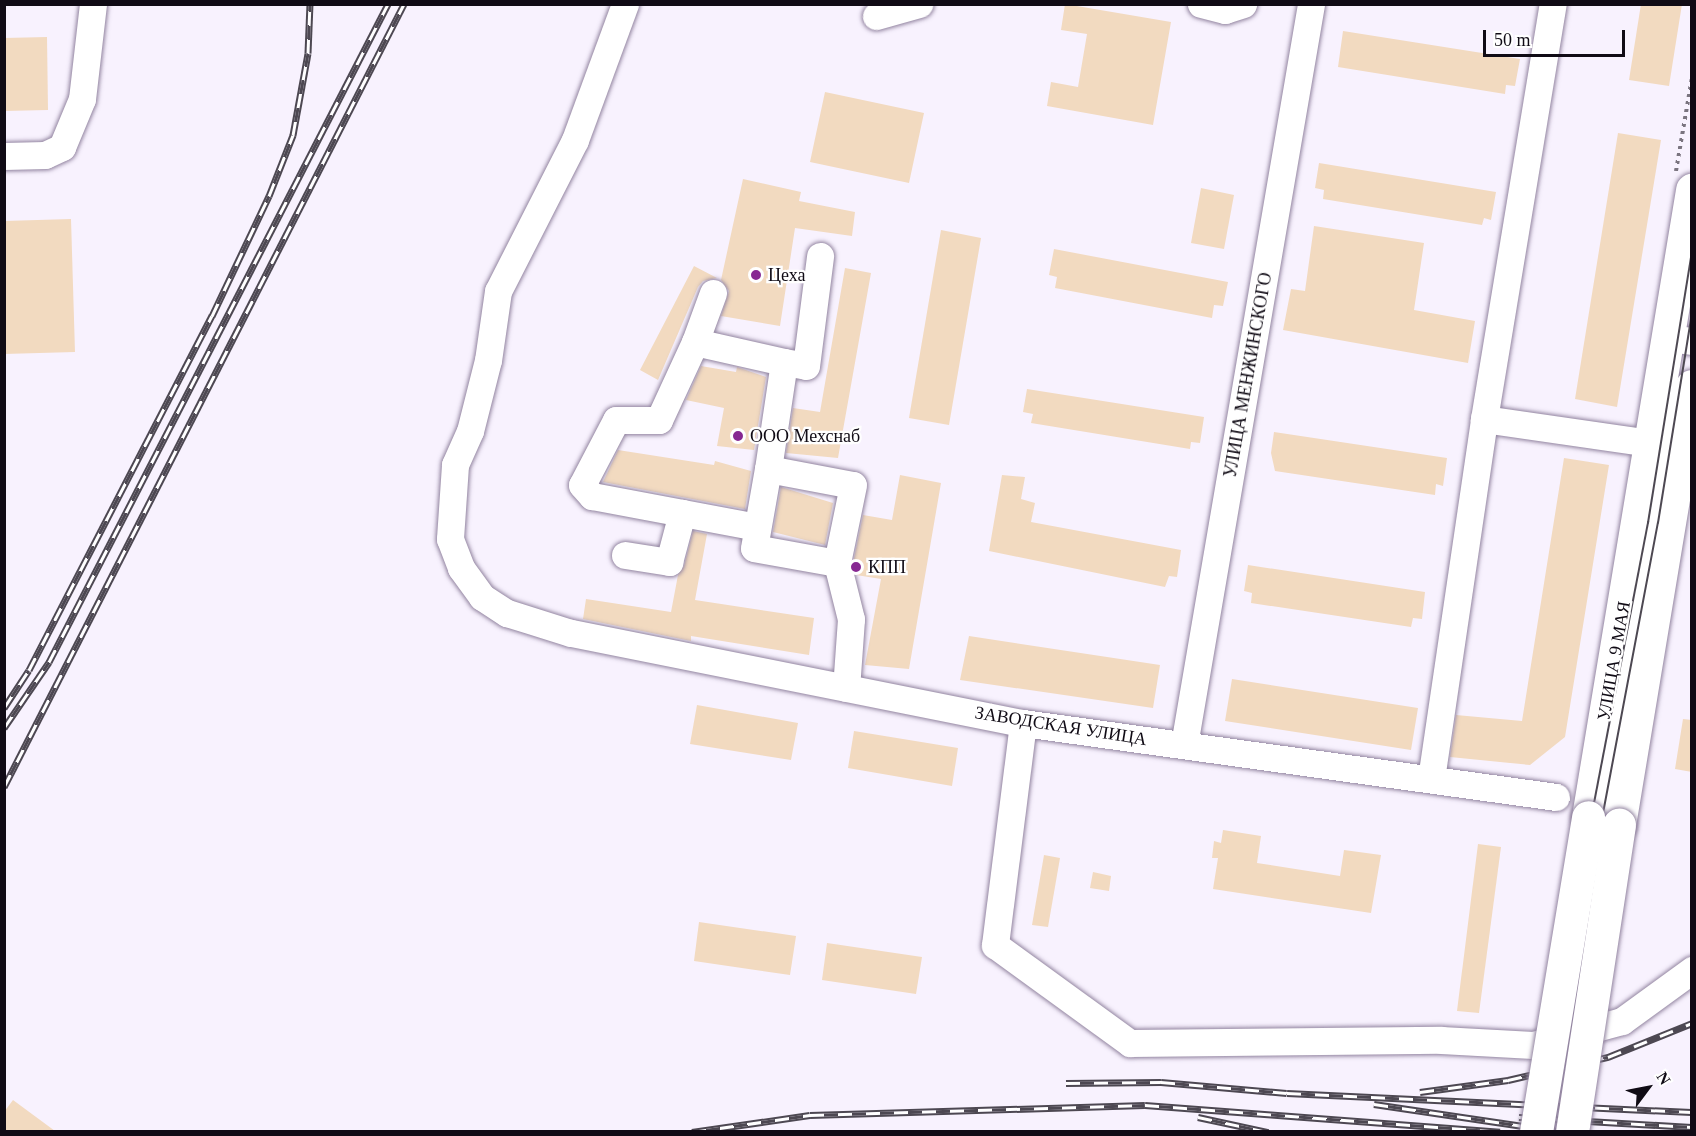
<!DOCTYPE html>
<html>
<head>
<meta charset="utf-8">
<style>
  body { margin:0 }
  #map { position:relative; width:1696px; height:1136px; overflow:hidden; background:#f8f2fe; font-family:Georgia,serif }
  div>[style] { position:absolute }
  .building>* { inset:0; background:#f2dac0 }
  .path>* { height:4px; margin-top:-2px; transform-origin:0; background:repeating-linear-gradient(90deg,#7a747f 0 3px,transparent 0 7.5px) }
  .roads { filter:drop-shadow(0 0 2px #9284a0) drop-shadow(0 0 2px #9284a0) }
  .minor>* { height:27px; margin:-13.5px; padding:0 13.5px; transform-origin:13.5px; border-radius:13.5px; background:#fff }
  .major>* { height:33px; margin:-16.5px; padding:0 16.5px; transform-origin:16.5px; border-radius:16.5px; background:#fff }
  .tram>* { height:1.5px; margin:-0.75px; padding:0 0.75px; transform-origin:0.75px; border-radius:0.75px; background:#4d4852 }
  .rail>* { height:7px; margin-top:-3.5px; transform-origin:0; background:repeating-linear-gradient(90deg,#fff 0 14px,#4d4852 0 28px); box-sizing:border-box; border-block:2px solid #4d4852 }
  .bridges { filter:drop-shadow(0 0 2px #9284a0) drop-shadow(0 0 2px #9284a0) }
  .major-bridge>* { height:33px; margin:-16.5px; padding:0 16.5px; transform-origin:16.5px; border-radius:16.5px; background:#fff }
  .dots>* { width:16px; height:16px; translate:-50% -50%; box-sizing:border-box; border:3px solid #fff; border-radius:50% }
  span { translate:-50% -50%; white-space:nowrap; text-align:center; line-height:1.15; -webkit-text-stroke:4.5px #fff; paint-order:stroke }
  .poi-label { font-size:18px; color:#100b15 }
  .left { translate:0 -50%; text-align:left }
  .street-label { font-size:18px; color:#100b15 }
  .frame { position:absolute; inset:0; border:6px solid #100b15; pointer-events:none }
  .north { position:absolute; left:1618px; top:1058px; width:60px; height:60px; -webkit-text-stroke:4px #fff; paint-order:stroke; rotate:58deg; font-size:16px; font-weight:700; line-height:24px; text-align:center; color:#100b15 }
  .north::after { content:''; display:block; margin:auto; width:21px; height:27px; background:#100b15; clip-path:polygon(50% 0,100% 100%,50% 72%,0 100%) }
  .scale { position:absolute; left:1483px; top:30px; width:142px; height:27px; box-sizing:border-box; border:3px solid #100b15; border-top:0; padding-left:8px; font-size:18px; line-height:21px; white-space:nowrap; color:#100b15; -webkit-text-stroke:4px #fff; paint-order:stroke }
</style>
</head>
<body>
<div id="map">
  <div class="building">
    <div style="clip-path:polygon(1065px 4px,1171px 22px,1153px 125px,1047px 106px,1051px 82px,1078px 87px,1087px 34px,1061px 30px)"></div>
    <div style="clip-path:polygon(1641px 4px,1682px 4px,1669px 86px,1629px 80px)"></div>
    <div style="clip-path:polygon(1343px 31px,1520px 59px,1515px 86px,1506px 85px,1505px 94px,1338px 67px)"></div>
    <div style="clip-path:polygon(47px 37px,48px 110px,4px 111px,4px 38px)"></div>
    <div style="clip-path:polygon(825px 92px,924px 113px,909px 183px,810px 162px)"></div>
    <div style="clip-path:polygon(1618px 133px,1661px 140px,1617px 407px,1575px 399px)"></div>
    <div style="clip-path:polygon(1319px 163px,1496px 192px,1491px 220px,1484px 218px,1482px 225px,1323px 199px,1324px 190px,1315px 188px)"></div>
    <div style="clip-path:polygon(743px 179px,801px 192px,799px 201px,855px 212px,852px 236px,795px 228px,780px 326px,721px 316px,729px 291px,721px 280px)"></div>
    <div style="clip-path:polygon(1201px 188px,1234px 195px,1224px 249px,1191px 243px)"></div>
    <div style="clip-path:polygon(71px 219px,75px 352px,4px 354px,4px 221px)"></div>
    <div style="clip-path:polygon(1314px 226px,1424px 243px,1414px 310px,1475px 321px,1468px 363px,1283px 330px,1291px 289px,1305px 291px)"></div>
    <div style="clip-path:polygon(941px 230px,981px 238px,949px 425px,909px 418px)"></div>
    <div style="clip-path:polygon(1054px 249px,1228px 282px,1223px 306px,1214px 305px,1212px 318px,1055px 288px,1057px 277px,1049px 275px)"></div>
    <div style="clip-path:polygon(694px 266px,717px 278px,703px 281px,698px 287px,658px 380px,640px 370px)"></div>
    <div style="clip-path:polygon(845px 268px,871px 273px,838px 458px,786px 453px,793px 408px,820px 412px)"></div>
    <div style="clip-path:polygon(701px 366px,736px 372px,737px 367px,766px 377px,754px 450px,717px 446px,724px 408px,686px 400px)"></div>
    <div style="clip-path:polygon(1027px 389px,1204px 417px,1200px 443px,1191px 442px,1190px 449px,1031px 423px,1033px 414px,1023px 412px)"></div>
    <div style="clip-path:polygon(1274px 432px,1447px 458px,1443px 486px,1436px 484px,1435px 495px,1275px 471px,1271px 453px)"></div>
    <div style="clip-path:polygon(618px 450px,714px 465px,715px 461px,751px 471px,745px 509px,603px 482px)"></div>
    <div style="clip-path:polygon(1564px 458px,1609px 465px,1565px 737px,1530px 765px,1450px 757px,1456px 715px,1522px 721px)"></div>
    <div style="clip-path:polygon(900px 475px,941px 483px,909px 669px,865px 665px,881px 579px,856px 575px,853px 563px,863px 515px,892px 520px)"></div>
    <div style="clip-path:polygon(1002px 475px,1025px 477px,1021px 499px,1035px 503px,1031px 522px,1181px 550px,1177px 577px,1169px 576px,1165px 587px,989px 551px)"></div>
    <div style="clip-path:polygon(781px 487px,833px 503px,825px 545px,773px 532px)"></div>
    <div style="clip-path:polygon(693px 531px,707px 534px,695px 600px,814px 618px,809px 655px,691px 636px,691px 641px,583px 619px,586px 599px,671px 612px,678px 575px,684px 566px)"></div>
    <div style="clip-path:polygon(1248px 565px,1425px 592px,1422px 619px,1413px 618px,1411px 627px,1251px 603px,1252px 593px,1244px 591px)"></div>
    <div style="clip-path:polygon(969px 636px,1160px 665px,1153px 708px,960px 680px)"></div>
    <div style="clip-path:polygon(1232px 679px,1418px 708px,1411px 750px,1225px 721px)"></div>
    <div style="clip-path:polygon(697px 705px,798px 723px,791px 760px,690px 744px)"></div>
    <div style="clip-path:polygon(1683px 719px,1692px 720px,1692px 772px,1675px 769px)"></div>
    <div style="clip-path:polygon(854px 731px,958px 748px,952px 786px,848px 768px)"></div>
    <div style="clip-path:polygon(1223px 830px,1261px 836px,1257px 863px,1340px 876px,1344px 850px,1381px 855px,1371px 913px,1213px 889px,1218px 858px,1212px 858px,1214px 841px,1221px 843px)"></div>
    <div style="clip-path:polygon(1478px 844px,1501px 847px,1479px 1013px,1457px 1011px)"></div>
    <div style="clip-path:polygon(1044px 855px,1060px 858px,1048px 927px,1032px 925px)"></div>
    <div style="clip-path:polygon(1093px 872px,1111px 876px,1109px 891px,1090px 888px)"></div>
    <div style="clip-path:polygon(699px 922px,796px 936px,790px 975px,694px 961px)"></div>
    <div style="clip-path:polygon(827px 943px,922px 957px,916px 994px,822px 980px)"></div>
    <div style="clip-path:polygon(13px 1100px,55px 1131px,4px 1131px,4px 1112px)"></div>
  </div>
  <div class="path">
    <div style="left:1676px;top:171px;width:95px;rotate:-80.3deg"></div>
  </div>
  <div class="roads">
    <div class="minor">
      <div style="left:625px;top:4px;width:145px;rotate:110.2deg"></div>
      <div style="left:575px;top:140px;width:169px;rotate:117deg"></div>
      <div style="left:498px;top:291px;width:70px;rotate:98.2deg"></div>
      <div style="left:488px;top:360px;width:73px;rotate:104.2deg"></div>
      <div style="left:470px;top:431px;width:37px;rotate:114deg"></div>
      <div style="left:455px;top:465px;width:74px;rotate:93.9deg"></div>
      <div style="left:450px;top:539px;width:31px;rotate:69deg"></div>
      <div style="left:461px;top:568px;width:36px;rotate:54deg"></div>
      <div style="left:482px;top:597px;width:30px;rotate:33deg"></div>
      <div style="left:507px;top:613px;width:67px;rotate:17.4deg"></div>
      <div style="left:571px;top:633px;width:461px;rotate:11.3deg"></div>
      <div style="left:1023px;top:723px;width:538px;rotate:7.9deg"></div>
      <div style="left:1201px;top:4px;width:25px;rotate:14deg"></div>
      <div style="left:1225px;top:10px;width:19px;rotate:-18deg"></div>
      <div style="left:876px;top:16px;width:45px;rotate:-15.6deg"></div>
      <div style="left:4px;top:156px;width:41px;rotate:-1.4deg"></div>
      <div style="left:45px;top:155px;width:19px;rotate:-25deg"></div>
      <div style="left:62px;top:147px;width:52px;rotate:-67.4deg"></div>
      <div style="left:82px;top:99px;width:96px;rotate:-83.4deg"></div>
      <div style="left:713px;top:293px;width:52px;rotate:110.2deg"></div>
      <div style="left:695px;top:342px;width:91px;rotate:12.7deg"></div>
      <div style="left:1668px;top:338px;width:24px;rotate:7deg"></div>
      <div style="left:695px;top:342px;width:86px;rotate:114.8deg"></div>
      <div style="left:659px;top:420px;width:43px;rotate:180deg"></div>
      <div style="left:616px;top:420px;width:73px;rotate:117.6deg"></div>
      <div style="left:582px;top:485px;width:15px;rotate:48deg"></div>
      <div style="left:592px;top:496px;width:168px;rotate:10.6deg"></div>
      <div style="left:1484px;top:419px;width:169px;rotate:8.2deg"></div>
      <div style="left:768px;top:469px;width:108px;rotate:-81.5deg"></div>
      <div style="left:784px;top:362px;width:22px;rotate:10deg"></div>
      <div style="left:806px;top:366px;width:111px;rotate:-82.7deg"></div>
      <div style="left:625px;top:555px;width:45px;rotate:9deg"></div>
      <div style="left:669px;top:562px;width:51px;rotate:-75.1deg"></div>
      <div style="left:837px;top:563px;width:84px;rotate:-169.8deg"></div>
      <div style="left:754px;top:548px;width:80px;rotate:-80deg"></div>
      <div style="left:768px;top:469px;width:86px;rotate:10.7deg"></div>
      <div style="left:853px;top:485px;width:80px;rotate:101.6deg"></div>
      <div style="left:837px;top:563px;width:58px;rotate:76deg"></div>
      <div style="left:851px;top:619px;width:69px;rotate:94.1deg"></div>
      <div style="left:1023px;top:723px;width:224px;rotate:97.2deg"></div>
      <div style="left:995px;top:945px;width:167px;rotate:36deg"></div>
      <div style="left:1130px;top:1043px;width:311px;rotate:-0.6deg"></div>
      <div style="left:1441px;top:1040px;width:92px;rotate:3.1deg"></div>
      <div style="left:1533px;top:1045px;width:92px;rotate:-15.1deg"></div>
      <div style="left:1622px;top:1021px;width:87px;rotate:-36.1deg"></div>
      <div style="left:1184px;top:745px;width:752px;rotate:-80.27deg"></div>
      <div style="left:1431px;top:779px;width:364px;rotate:-81.6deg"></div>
      <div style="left:1484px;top:419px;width:421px;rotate:-80.6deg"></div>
    </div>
    <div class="major">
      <div style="left:1588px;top:817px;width:636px;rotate:-80.58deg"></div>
      <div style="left:1619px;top:825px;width:445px;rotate:-80.6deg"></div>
    </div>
  </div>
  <div class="tram">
    <div style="left:1542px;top:1132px;width:312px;rotate:-81.1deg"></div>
    <div style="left:1590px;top:824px;width:307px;rotate:-79.1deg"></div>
    <div style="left:1648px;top:523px;width:275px;rotate:-80.8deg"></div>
    <div style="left:1553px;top:1132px;width:312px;rotate:-81.1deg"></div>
    <div style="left:1601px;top:824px;width:306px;rotate:-79.3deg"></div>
    <div style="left:1658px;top:523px;width:212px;rotate:-80.8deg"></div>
  </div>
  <div class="rail">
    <div style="left:4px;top:708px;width:45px;rotate:-56.7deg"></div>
    <div style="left:29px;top:670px;width:399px;rotate:-62.7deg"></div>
    <div style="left:212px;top:316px;width:133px;rotate:-64.6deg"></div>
    <div style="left:269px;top:196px;width:66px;rotate:-68.5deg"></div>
    <div style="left:293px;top:135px;width:83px;rotate:-79.6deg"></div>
    <div style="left:308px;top:53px;width:49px;rotate:-87.7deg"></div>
    <div style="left:4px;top:728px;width:80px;rotate:-55.7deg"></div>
    <div style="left:49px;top:662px;width:740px;rotate:-62.74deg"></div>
    <div style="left:4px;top:787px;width:879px;rotate:-62.94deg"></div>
    <div style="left:1066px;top:1083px;width:95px;rotate:-0.6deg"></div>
    <div style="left:1161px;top:1082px;width:126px;rotate:5deg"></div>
    <div style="left:1287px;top:1093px;width:405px;rotate:2.7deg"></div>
    <div style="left:1420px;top:1092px;width:89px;rotate:-7.8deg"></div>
    <div style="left:1508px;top:1080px;width:103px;rotate:-13deg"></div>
    <div style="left:1608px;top:1057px;width:91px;rotate:-22deg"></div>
    <div style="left:1374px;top:1104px;width:192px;rotate:8.4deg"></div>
    <div style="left:1198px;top:1117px;width:72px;rotate:12.1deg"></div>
    <div style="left:1519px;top:1117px;width:173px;rotate:3.3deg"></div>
    <div style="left:692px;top:1132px;width:119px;rotate:-8.2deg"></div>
    <div style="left:810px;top:1115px;width:335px;rotate:-1.7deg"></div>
    <div style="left:1145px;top:1105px;width:356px;rotate:4.3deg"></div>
  </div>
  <div class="bridges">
    <div class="major-bridge">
      <div style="left:1536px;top:1132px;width:319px;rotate:-80.6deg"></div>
      <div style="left:1572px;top:1132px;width:311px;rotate:-81.3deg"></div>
    </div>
  </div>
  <div class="dots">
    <div style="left:756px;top:275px;background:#872892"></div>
    <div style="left:738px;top:436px;background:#872892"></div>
    <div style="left:856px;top:567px;background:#872892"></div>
  </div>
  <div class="poi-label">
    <span class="left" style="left:768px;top:275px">Цеха</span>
    <span class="left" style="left:750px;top:436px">ООО Мехснаб</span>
    <span class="left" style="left:868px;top:567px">КПП</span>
  </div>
  <div class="street-label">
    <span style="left:1248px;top:375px;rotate:-80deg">УЛИЦА МЕНЖИНСКОГО</span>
    <span style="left:1614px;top:661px;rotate:-80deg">УЛИЦА 9 МАЯ</span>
    <span style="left:1061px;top:726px;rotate:9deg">ЗАВОДСКАЯ УЛИЦА</span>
  </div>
  <div class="frame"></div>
  <div class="north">N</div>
  <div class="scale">50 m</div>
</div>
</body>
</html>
